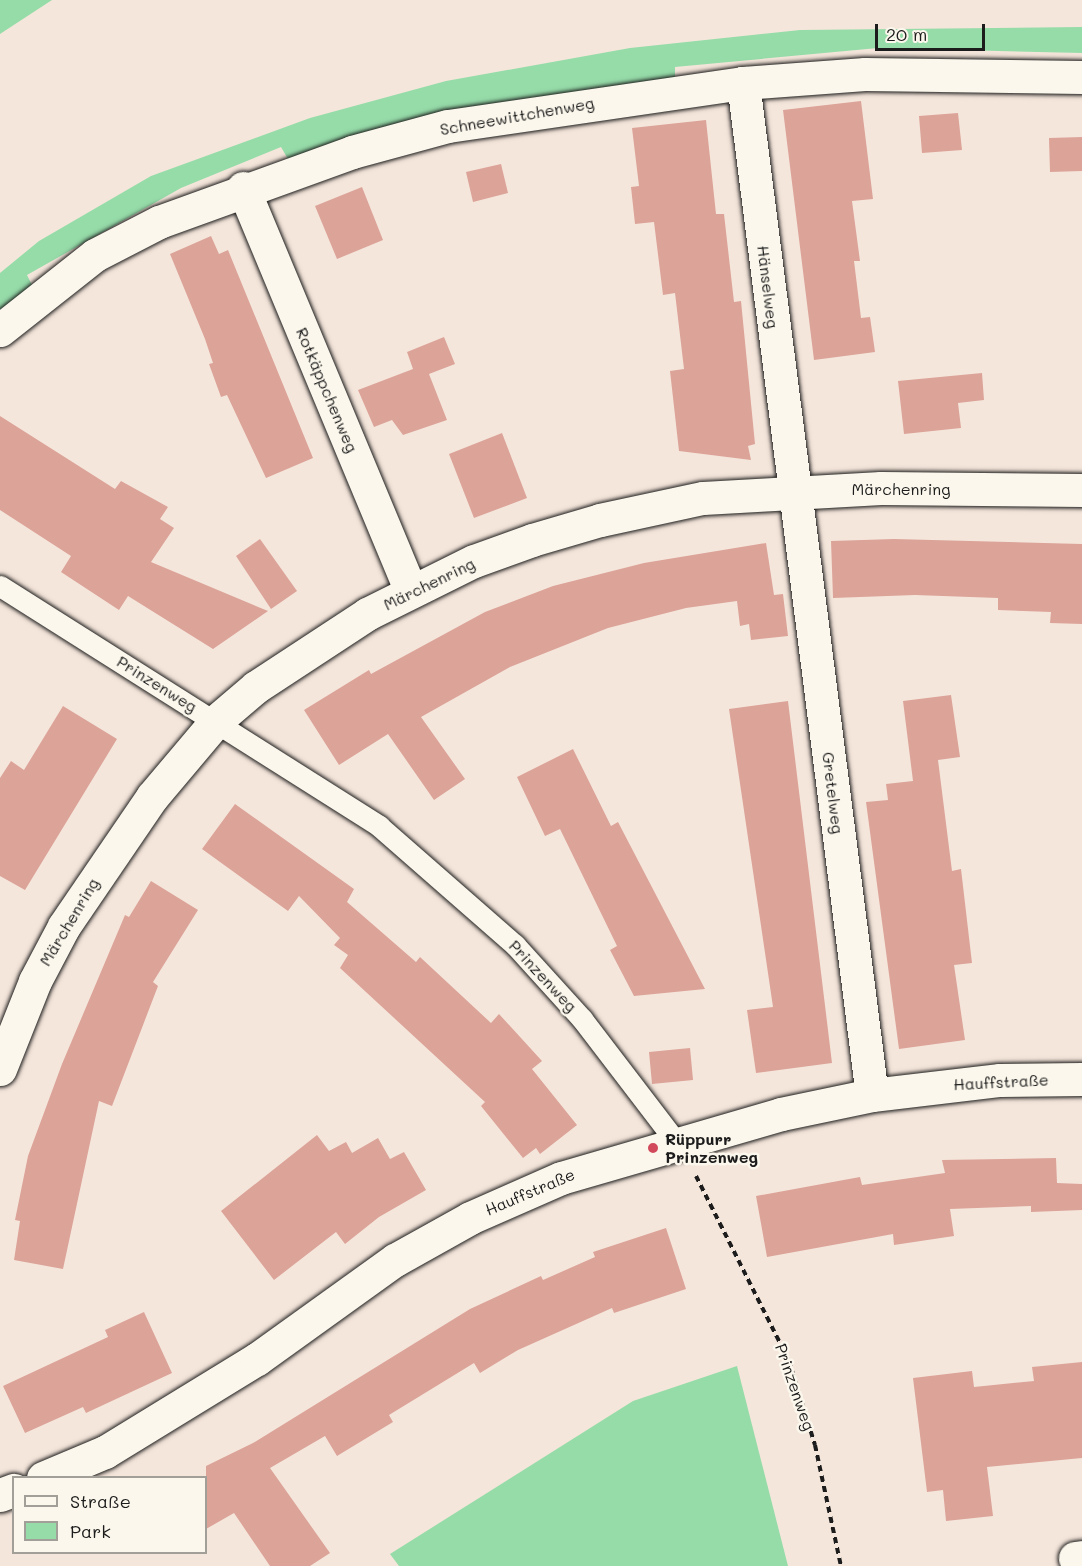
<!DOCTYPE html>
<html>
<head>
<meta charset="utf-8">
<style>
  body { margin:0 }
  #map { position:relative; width:1082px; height:1566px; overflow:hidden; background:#f5e6db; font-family:Mali,sans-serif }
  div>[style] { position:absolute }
  .green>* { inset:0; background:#96dca9 }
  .building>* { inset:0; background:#dca399 }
  .path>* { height:4px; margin-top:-2px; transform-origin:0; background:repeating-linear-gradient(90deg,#1c1c1c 0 6px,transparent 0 10.5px) }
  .roads { filter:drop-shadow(0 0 2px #1c1c1c) drop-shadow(0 0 2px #1c1c1c) }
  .lane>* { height:21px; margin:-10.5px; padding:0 10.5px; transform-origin:10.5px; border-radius:10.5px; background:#fbf7ec }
  .street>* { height:33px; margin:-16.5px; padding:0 16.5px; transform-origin:16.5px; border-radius:16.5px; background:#fbf7ec }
  .dots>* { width:16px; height:16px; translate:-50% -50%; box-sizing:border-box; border:3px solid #fbf7ec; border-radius:50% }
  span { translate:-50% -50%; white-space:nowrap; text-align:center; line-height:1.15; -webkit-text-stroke:5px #fbf7ec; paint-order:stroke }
  .street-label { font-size:16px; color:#1c1c1c }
  .poi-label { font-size:16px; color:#1c1c1c; font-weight:700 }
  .left { translate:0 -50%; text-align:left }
  .legend { position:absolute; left:12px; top:1476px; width:195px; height:78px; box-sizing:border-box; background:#fbf7ec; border:2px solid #a29f99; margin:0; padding:8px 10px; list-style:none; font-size:18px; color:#1c1c1c }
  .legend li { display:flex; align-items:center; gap:12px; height:30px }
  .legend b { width:30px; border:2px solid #a29f99 }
  .scale { position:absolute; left:875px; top:24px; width:110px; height:27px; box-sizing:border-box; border:3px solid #1c1c1c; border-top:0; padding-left:8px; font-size:18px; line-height:21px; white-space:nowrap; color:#1c1c1c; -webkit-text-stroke:4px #fbf7ec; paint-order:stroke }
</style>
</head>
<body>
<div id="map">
  <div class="green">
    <div style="clip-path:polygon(0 0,52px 0,0 34px)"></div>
    <div style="clip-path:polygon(1082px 27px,1082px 53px,878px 48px,675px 67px,675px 78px,288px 159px,281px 147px,181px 188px,27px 275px,34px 289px,0 318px,0 273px,39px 241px,151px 176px,310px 118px,446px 81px,630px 48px,800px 30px)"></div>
    <div style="clip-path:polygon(737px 1366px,788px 1566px,399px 1566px,390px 1554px,633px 1401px)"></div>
  </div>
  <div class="building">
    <div style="clip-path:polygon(861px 101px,873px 199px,852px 201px,860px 261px,854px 261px,861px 318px,870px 317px,875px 352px,814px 360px,783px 110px)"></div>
    <div style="clip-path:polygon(958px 113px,962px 150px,922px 153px,919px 116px)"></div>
    <div style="clip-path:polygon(706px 120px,716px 214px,724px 214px,734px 302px,741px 301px,755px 444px,748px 446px,751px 460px,679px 451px,670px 371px,684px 369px,675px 293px,663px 295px,654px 222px,635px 224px,631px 187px,639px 186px,632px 128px)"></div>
    <div style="clip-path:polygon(1082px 137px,1082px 171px,1050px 172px,1049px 138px)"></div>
    <div style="clip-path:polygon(501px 164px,508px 193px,473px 202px,466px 172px)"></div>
    <div style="clip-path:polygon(362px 187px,383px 240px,337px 259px,315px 206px)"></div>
    <div style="clip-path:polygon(211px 236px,219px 254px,228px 250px,313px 458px,266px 478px,227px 395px,221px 397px,209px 364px,213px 363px,205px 339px,170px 254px)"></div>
    <div style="clip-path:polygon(444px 337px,455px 364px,429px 374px,447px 420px,403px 435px,392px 420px,374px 427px,358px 390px,413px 369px,407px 352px)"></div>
    <div style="clip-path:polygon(982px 373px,984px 400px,958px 403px,961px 428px,904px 434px,898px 381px)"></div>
    <div style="clip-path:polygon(0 416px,115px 489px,121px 481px,168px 507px,160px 519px,174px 528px,151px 562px,268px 611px,213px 649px,128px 596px,119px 610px,61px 572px,71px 556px,0 510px)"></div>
    <div style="clip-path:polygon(502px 433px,527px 498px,474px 518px,449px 454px)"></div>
    <div style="clip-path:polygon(260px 539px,297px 591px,271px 609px,236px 556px)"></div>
    <div style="clip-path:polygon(894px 539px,1082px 544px,1082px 624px,1050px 623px,1051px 612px,998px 610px,998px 598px,915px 595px,833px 598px,831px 541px)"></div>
    <div style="clip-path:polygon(766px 543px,774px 595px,783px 594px,788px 636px,751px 640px,749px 624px,740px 626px,737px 601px,686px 608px,608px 628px,510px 667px,421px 717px,465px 779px,434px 800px,388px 734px,339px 765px,304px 710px,369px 670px,371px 674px,485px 612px,553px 586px,644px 563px)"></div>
    <div style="clip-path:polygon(951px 695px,960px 757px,938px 760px,952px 871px,961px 869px,972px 963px,954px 965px,965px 1040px,899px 1049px,866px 802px,888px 800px,886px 784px,913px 781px,903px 701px)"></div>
    <div style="clip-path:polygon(788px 701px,832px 1063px,756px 1073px,747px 1010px,773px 1007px,729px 709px)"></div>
    <div style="clip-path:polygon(63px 706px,117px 739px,25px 890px,0 876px,0 778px,11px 761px,24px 770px)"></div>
    <div style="clip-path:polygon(573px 749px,611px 826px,618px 822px,705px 989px,634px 996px,610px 950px,617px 946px,560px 829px,545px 836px,517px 777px)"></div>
    <div style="clip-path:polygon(235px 804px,354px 889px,347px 902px,416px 962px,420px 957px,491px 1023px,499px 1014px,542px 1061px,532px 1069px,577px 1125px,540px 1154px,536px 1148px,523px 1158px,481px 1106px,485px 1102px,340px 968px,348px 955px,334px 945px,340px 938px,299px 896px,288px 911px,202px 849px)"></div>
    <div style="clip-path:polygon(151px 881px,198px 910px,153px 982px,158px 986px,112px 1106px,99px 1101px,63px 1269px,14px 1260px,20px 1221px,15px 1220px,28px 1156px,62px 1064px,125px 915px,129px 917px)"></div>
    <div style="clip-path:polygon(690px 1048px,693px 1080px,652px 1084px,649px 1052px)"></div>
    <div style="clip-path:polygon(317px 1135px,329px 1151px,346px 1142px,352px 1153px,378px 1138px,390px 1159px,404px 1152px,426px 1190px,379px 1217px,345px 1244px,336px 1232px,274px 1280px,221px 1211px)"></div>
    <div style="clip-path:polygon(1056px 1158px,1057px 1183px,1082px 1184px,1082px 1210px,1031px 1212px,1031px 1206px,950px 1209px,954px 1236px,894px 1245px,893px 1234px,767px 1257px,756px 1196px,860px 1177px,862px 1185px,945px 1173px,942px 1160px)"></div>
    <div style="clip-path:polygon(666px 1228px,686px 1289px,614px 1313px,612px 1308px,518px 1350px,480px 1373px,474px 1363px,389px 1415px,393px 1422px,337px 1456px,325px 1436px,270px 1468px,330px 1553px,310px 1566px,270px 1566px,234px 1513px,206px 1529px,206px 1466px,253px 1443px,470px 1309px,541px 1276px,543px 1280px,595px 1257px,593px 1252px)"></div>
    <div style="clip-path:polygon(144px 1312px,172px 1373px,86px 1413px,83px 1407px,25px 1433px,3px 1386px,108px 1337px,105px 1330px)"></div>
    <div style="clip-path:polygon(1082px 1362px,1082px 1458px,987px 1467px,993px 1516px,946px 1521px,943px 1490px,927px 1492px,913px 1378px,972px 1371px,974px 1387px,1034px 1381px,1032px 1367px)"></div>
  </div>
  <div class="path">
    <div style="left:696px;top:1176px;width:207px;rotate:63.3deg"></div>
    <div style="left:789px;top:1361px;width:88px;rotate:72.8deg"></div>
    <div style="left:815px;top:1445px;width:124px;rotate:77.9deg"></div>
  </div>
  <div class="roads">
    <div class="lane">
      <div style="left:0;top:586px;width:449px;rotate:32.3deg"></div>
      <div style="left:379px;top:826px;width:181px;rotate:41.2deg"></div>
      <div style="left:515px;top:945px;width:100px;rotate:47.8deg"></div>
      <div style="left:582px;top:1019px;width:155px;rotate:52.6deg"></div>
    </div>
    <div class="street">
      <div style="left:743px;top:83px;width:1020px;rotate:82.74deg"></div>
      <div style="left:243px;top:188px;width:437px;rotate:67.4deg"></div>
      <div style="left:0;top:330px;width:121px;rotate:-38.3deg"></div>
      <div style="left:95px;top:255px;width:72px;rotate:-27.3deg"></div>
      <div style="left:159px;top:222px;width:205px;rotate:-19.9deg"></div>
      <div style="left:352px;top:152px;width:99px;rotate:-15.2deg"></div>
      <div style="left:448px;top:126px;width:298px;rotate:-8.3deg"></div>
      <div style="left:743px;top:83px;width:122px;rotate:-4.2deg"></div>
      <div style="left:865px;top:74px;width:217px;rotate:0.8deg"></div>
      <div style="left:0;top:1069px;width:95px;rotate:-68.3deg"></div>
      <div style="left:35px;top:981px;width:62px;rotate:-62.2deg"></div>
      <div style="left:64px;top:926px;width:156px;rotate:-55.7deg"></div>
      <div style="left:152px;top:797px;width:99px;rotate:-49.9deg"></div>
      <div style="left:216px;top:721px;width:52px;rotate:-40.4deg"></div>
      <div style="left:256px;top:687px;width:133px;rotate:-33.3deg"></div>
      <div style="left:367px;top:614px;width:119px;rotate:-26.4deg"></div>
      <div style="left:474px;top:561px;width:62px;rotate:-19.9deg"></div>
      <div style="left:532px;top:540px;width:71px;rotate:-16.4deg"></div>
      <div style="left:600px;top:520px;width:105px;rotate:-12.1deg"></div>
      <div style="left:703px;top:498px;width:178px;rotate:-3.2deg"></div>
      <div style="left:881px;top:488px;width:201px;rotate:0.6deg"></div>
      <div style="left:43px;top:1478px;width:67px;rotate:-22.8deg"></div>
      <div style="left:105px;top:1452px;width:178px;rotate:-31.5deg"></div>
      <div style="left:257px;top:1359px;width:170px;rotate:-35.7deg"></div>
      <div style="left:395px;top:1260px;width:86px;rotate:-29.2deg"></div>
      <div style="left:470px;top:1218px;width:99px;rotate:-23.7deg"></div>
      <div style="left:561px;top:1178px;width:229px;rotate:-16.2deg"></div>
      <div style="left:781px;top:1114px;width:93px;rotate:-11.8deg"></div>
      <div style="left:872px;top:1095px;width:129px;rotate:-6.7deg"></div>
      <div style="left:1000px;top:1080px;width:82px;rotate:-0.7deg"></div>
      <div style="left:0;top:1495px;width:15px;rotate:-20deg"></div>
      <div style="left:1075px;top:1558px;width:7px;rotate:-8deg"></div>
    </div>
  </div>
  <div class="dots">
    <div style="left:653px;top:1148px;background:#d1495b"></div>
  </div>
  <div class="street-label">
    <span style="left:517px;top:116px;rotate:-10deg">Schneewittchenweg</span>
    <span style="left:768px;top:287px;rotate:83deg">Hänselweg</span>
    <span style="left:327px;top:390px;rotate:67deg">Rotkäppchenweg</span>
    <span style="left:901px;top:489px">Märchenring</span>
    <span style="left:429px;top:584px;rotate:-26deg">Märchenring</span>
    <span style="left:157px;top:684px;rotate:32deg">Prinzenweg</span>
    <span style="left:833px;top:793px;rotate:83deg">Gretelweg</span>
    <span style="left:69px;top:922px;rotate:-59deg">Märchenring</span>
    <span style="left:543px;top:976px;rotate:47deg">Prinzenweg</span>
    <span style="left:1001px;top:1082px;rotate:-3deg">Hauffstraße</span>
    <span style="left:530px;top:1192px;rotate:-23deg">Hauffstraße</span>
    <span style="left:795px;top:1387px;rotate:71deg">Prinzenweg</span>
  </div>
  <div class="poi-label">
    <span class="left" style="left:665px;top:1148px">Rüppurr<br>Prinzenweg</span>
  </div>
  <ul class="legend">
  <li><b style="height:8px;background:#fbf7ec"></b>Straße</li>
  <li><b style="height:16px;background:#96dca9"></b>Park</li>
  </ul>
  <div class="scale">20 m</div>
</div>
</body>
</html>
